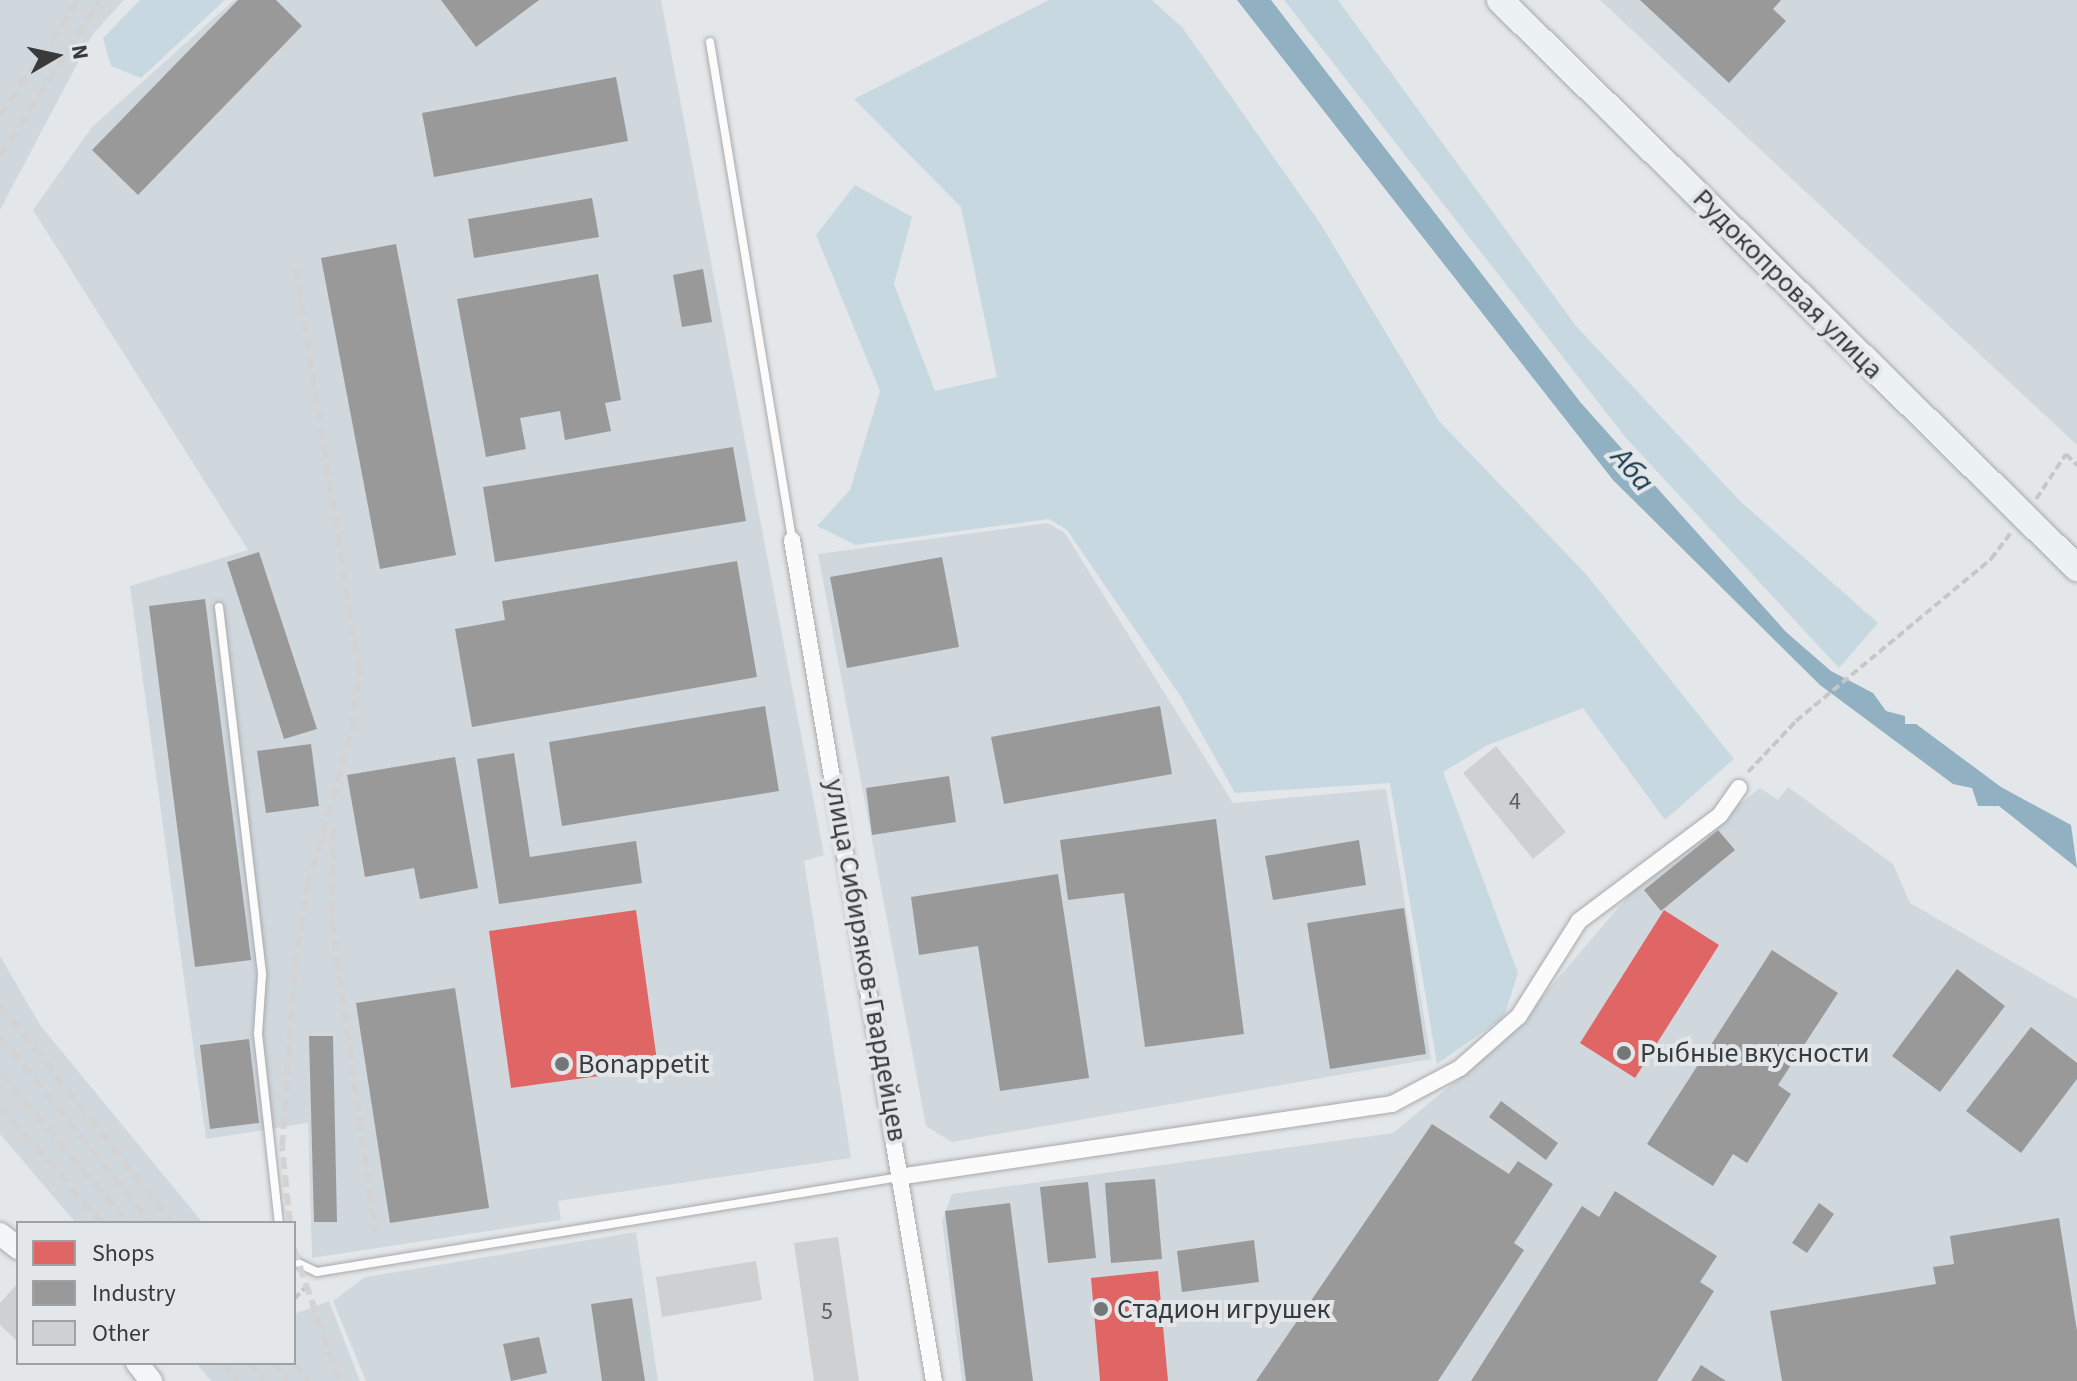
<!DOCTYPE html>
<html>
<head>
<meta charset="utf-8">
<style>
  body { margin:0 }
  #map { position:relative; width:2077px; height:1381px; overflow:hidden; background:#e4e7e9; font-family:"Source Sans 3",sans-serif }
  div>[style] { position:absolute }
  .built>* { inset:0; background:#d0d8dd }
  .green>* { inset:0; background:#c8d8e1 }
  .water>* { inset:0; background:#91b0c2 }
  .shops>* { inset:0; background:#e06666 }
  .industry>* { inset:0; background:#999 }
  .building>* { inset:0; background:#ced0d2 }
  .path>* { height:4px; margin-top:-2px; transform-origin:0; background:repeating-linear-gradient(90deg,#c6c7c7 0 8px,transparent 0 12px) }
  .roads { filter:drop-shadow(0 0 2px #a9aaac) drop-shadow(0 0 2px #a9aaac) }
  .lane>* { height:8px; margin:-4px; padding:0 4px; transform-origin:4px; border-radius:4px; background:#fbfbfc }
  .street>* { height:16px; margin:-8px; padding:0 8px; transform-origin:8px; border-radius:8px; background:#fbfbfc }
  .secondary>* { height:22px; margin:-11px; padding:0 11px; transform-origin:11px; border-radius:11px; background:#f3f6f7 }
  .primary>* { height:26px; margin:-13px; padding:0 13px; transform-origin:13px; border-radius:13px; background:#ecf1f3 }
  .rail>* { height:6px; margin-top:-3px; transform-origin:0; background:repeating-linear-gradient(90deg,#d3d3d4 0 12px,transparent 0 18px) }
  .dots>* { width:22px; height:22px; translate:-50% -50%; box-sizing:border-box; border:4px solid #e3e7ea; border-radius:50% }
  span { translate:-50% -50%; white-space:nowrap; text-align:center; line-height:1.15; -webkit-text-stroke:8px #e3e7ea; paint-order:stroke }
  .number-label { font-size:24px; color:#5e6062 }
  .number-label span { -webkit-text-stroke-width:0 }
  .street-label { font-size:28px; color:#383a3b }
  .poi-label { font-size:28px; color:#383a3b }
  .left { translate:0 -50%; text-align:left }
  .water-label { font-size:30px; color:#12374a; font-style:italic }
  .legend { position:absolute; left:16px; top:1221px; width:280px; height:144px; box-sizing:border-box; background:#e3e7ea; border:2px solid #9fa2a4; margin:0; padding:10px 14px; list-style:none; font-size:24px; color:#383a3b }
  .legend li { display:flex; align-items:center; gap:16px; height:40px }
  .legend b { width:40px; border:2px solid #9fa2a4 }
  .north { position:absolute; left:16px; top:16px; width:80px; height:80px; -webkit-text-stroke:6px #e3e7ea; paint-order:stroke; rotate:81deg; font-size:22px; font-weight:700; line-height:32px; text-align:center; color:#383a3b }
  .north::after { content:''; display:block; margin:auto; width:28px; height:36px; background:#383a3b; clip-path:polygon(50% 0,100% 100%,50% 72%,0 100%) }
</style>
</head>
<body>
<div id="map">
  <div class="built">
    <div style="clip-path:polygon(0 0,124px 0,93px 34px,0 210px)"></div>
    <div style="clip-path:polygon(234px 0,661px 0,824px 855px,804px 861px,851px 1158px,558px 1201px,561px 1220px,312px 1258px,308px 1123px,206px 1139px,130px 586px,248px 550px,33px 210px,92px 127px)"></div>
    <div style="clip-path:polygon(1600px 0,2077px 0,2077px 445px)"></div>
    <div style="clip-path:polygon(1048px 523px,1065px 533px,1233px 803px,1386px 789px,1431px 1059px,952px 1142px,926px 1126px,818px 554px)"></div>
    <div style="clip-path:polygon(1788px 787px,1893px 864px,1910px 903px,2077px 999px,2077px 1381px,962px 1381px,942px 1221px,952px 1194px,1393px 1133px,1504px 1041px,1636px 887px,1760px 788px,1778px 800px)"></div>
    <div style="clip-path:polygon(0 956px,40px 1025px,203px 1223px,76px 1223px,0 1134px)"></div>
    <div style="clip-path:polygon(636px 1232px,658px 1381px,366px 1381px,333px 1301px,365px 1277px)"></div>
    <div style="clip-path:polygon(329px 1301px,360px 1381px,211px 1381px,196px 1363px,294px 1363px,294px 1314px)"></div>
  </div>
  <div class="green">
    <div style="clip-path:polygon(140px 0,225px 0,141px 78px,111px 66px,103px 38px)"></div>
    <div style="clip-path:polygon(1049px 0,1152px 0,1182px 27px,1320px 223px,1439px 421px,1586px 574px,1734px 759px,1665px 820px,1583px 708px,1488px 745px,1443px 772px,1518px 973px,1504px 1017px,1437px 1064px,1390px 783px,1235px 793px,1181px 697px,1067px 530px,1049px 519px,855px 545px,817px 526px,850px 490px,880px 391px,816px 235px,855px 185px,912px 217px,894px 284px,935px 391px,997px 377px,961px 207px,854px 99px)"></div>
    <div style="clip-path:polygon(1284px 0,1338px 0,1576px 326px,1740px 501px,1878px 623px,1839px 668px,1626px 438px)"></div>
  </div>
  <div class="water">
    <div style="clip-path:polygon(1237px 0,1271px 0,1581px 403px,1786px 632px,1831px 671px,1873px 693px,1886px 711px,1905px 716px,1905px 724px,1916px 724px,2001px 787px,2071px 825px,2077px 868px,1999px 806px,1978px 806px,1972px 788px,1953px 784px,1820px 685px,1613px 480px)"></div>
  </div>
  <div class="shops">
    <div style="clip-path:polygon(636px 910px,658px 1068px,511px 1088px,489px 931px)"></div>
    <div style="clip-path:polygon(1664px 910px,1719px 945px,1635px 1078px,1580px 1043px)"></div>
    <div style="clip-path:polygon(1158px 1271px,1168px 1381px,1100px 1381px,1091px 1278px)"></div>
  </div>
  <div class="industry">
    <div style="clip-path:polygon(238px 0,276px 0,302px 26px,138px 195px,92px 150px)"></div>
    <div style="clip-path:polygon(441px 0,539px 0,476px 47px)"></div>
    <div style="clip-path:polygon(1640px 0,1781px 0,1773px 9px,1786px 21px,1729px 83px)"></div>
    <div style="clip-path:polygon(616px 77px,628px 141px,434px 177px,422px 113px)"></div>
    <div style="clip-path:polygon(592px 198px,599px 237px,474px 258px,468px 219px)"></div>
    <div style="clip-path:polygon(396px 244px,456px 555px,380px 569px,321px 258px)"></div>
    <div style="clip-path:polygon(703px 269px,712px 322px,682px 327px,673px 275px)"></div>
    <div style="clip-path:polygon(598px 274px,621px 400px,605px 403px,611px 431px,565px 440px,560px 411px,520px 418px,526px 449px,486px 457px,457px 299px)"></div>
    <div style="clip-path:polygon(733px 447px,746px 521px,495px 562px,483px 487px)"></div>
    <div style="clip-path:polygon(259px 552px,317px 729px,284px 739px,227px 562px)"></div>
    <div style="clip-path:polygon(942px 557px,959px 647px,847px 668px,830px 577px)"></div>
    <div style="clip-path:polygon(737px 561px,757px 677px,472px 727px,455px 629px,505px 620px,502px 601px)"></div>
    <div style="clip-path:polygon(205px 599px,251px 960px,195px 967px,149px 606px)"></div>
    <div style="clip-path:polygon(765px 706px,779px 791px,562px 826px,549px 742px)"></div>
    <div style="clip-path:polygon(1160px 706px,1172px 774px,1004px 804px,991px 737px)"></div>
    <div style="clip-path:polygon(311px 744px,319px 806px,266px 813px,257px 751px)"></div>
    <div style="clip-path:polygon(514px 753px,530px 857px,636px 841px,642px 883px,499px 904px,477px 759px)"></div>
    <div style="clip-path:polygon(455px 757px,478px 888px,420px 899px,414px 868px,365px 877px,347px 775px)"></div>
    <div style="clip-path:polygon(949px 776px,956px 822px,872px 835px,866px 788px)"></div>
    <div style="clip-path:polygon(1216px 819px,1244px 1034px,1145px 1047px,1124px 893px,1068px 900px,1060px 840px)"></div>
    <div style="clip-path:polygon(1718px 830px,1735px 850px,1661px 911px,1644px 890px)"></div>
    <div style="clip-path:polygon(1359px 840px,1366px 885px,1273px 900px,1265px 856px)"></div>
    <div style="clip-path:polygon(1058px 874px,1089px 1078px,1000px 1091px,978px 946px,919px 955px,911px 897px)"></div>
    <div style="clip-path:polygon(1404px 908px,1426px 1054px,1330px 1069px,1307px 923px)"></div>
    <div style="clip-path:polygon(1772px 950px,1838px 993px,1778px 1085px,1791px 1094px,1747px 1163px,1733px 1154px,1713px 1186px,1647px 1144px)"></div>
    <div style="clip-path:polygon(1957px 969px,2005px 1006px,1940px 1092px,1892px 1056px)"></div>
    <div style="clip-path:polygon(455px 988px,489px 1208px,390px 1223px,356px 1003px)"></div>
    <div style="clip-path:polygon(2031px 1027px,2077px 1063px,2077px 1079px,2021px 1153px,1966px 1111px)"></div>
    <div style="clip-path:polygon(309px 1036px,333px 1036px,337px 1222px,314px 1222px)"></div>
    <div style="clip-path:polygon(249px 1039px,259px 1123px,210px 1129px,200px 1045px)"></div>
    <div style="clip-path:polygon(1501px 1101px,1558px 1143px,1546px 1160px,1489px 1117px)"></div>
    <div style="clip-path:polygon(1432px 1124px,1509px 1174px,1518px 1161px,1553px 1184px,1514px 1243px,1524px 1250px,1438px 1381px,1256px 1381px)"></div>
    <div style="clip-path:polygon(1155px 1179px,1162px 1259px,1111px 1263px,1105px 1183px)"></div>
    <div style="clip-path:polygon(1088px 1182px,1096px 1258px,1048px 1263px,1040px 1187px)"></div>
    <div style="clip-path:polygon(1615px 1191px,1717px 1256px,1700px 1282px,1714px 1291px,1657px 1381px,1471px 1381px,1582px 1206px,1599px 1217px)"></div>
    <div style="clip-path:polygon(1010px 1203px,1033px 1381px,966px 1381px,945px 1211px)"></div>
    <div style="clip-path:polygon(1819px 1203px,1834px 1214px,1807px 1253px,1792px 1243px)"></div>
    <div style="clip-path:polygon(2059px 1218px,2077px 1331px,2077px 1381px,1782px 1381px,1770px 1311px,1936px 1284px,1933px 1267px,1954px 1264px,1950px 1236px)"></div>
    <div style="clip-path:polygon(1254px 1240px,1259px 1282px,1182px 1292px,1177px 1251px)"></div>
    <div style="clip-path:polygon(632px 1298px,645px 1381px,602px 1381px,591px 1304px)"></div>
    <div style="clip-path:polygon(539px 1337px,547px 1373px,511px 1381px,503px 1344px)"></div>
    <div style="clip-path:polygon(1701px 1365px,1726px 1381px,1691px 1381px)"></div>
  </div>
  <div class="building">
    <div style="clip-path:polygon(1496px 746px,1566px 832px,1533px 859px,1463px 773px)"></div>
    <div style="clip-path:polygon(838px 1237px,859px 1381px,814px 1381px,794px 1243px)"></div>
    <div style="clip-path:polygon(756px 1261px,762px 1300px,662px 1317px,656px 1277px)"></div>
    <div style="clip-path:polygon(18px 1283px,18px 1342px,0 1325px,0 1303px)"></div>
  </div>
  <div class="path">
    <div style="left:2036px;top:499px;width:54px;rotate:-56.3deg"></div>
    <div style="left:2066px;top:454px;width:16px;rotate:45deg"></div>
    <div style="left:1748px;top:772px;width:70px;rotate:-46.7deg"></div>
    <div style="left:1796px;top:721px;width:254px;rotate:-39.7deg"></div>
    <div style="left:1991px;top:559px;width:34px;rotate:-53deg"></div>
    <div style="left:294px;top:1299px;width:21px;rotate:-45deg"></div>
  </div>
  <div class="roads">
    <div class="lane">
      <div style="left:710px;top:42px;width:504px;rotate:80.63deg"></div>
      <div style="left:219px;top:607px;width:371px;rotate:83.3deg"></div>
      <div style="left:262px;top:975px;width:59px;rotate:93.9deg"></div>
      <div style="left:258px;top:1034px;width:190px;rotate:83.7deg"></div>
      <div style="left:294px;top:1261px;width:25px;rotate:26deg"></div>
      <div style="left:317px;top:1272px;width:591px;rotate:-9.26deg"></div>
    </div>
    <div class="street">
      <div style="left:792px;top:540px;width:853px;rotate:80.42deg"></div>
      <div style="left:905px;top:1176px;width:492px;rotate:-8.4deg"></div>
      <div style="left:1392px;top:1104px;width:77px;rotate:-27.9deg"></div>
      <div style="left:1460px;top:1068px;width:79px;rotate:-41.4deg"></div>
      <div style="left:1519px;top:1016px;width:112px;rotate:-57.7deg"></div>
      <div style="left:1579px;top:921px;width:176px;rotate:-36.9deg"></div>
      <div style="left:1720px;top:815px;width:33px;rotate:-55deg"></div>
    </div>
    <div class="secondary">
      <div style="left:0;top:1234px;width:23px;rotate:38deg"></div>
      <div style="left:137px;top:1363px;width:23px;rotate:52deg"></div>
    </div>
    <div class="primary">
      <div style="left:1500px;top:0;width:810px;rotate:44.55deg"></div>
    </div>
  </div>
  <div class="rail">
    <div style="left:0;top:116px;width:140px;rotate:-56.1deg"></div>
    <div style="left:0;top:157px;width:186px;rotate:-57.5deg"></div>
    <div style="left:333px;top:829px;width:93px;rotate:90.6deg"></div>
    <div style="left:332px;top:922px;width:313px;rotate:82.1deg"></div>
    <div style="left:0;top:1005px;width:278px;rotate:51.6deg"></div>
    <div style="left:0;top:1037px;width:240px;rotate:50.9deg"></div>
    <div style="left:0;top:1073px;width:197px;rotate:49.5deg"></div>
    <div style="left:0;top:1106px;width:155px;rotate:48.9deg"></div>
    <div style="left:290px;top:1223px;width:76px;rotate:-96deg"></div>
    <div style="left:282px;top:1147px;width:182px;rotate:-85.9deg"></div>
    <div style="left:295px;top:965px;width:80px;rotate:-80.7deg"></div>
    <div style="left:308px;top:886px;width:163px;rotate:-74.3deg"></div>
    <div style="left:352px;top:729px;width:58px;rotate:-83.1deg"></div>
    <div style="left:359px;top:671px;width:407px;rotate:-98.9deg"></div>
    <div style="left:294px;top:1249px;width:139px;rotate:71.2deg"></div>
    <div style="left:223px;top:1363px;width:23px;rotate:50deg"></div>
    <div style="left:249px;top:1363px;width:23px;rotate:50deg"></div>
    <div style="left:273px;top:1363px;width:23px;rotate:50deg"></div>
    <div style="left:294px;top:1363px;width:23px;rotate:50deg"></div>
  </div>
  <div class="dots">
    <div style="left:1624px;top:1053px;background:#747778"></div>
    <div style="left:562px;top:1064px;background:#747778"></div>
    <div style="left:1101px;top:1309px;background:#747778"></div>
  </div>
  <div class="number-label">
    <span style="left:1515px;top:802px">4</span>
    <span style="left:827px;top:1312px">5</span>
  </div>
  <div class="street-label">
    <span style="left:1788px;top:284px;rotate:45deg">Рудокопровая улица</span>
    <span style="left:866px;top:960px;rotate:80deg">улица Сибиряков-Гвардейцев</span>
  </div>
  <div class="poi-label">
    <span class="left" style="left:1640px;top:1053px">Рыбные вкусности</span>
    <span class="left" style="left:578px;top:1064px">Bonappetit</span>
    <span class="left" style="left:1117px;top:1309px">Стадион игрушек</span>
  </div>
  <div class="water-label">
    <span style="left:1632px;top:470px;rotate:49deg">Аба</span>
  </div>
  <ul class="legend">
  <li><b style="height:22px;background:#e06666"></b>Shops</li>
  <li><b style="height:22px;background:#999"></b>Industry</li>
  <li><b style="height:22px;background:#ced0d2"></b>Other</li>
  </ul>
  <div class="north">N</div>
</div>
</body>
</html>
